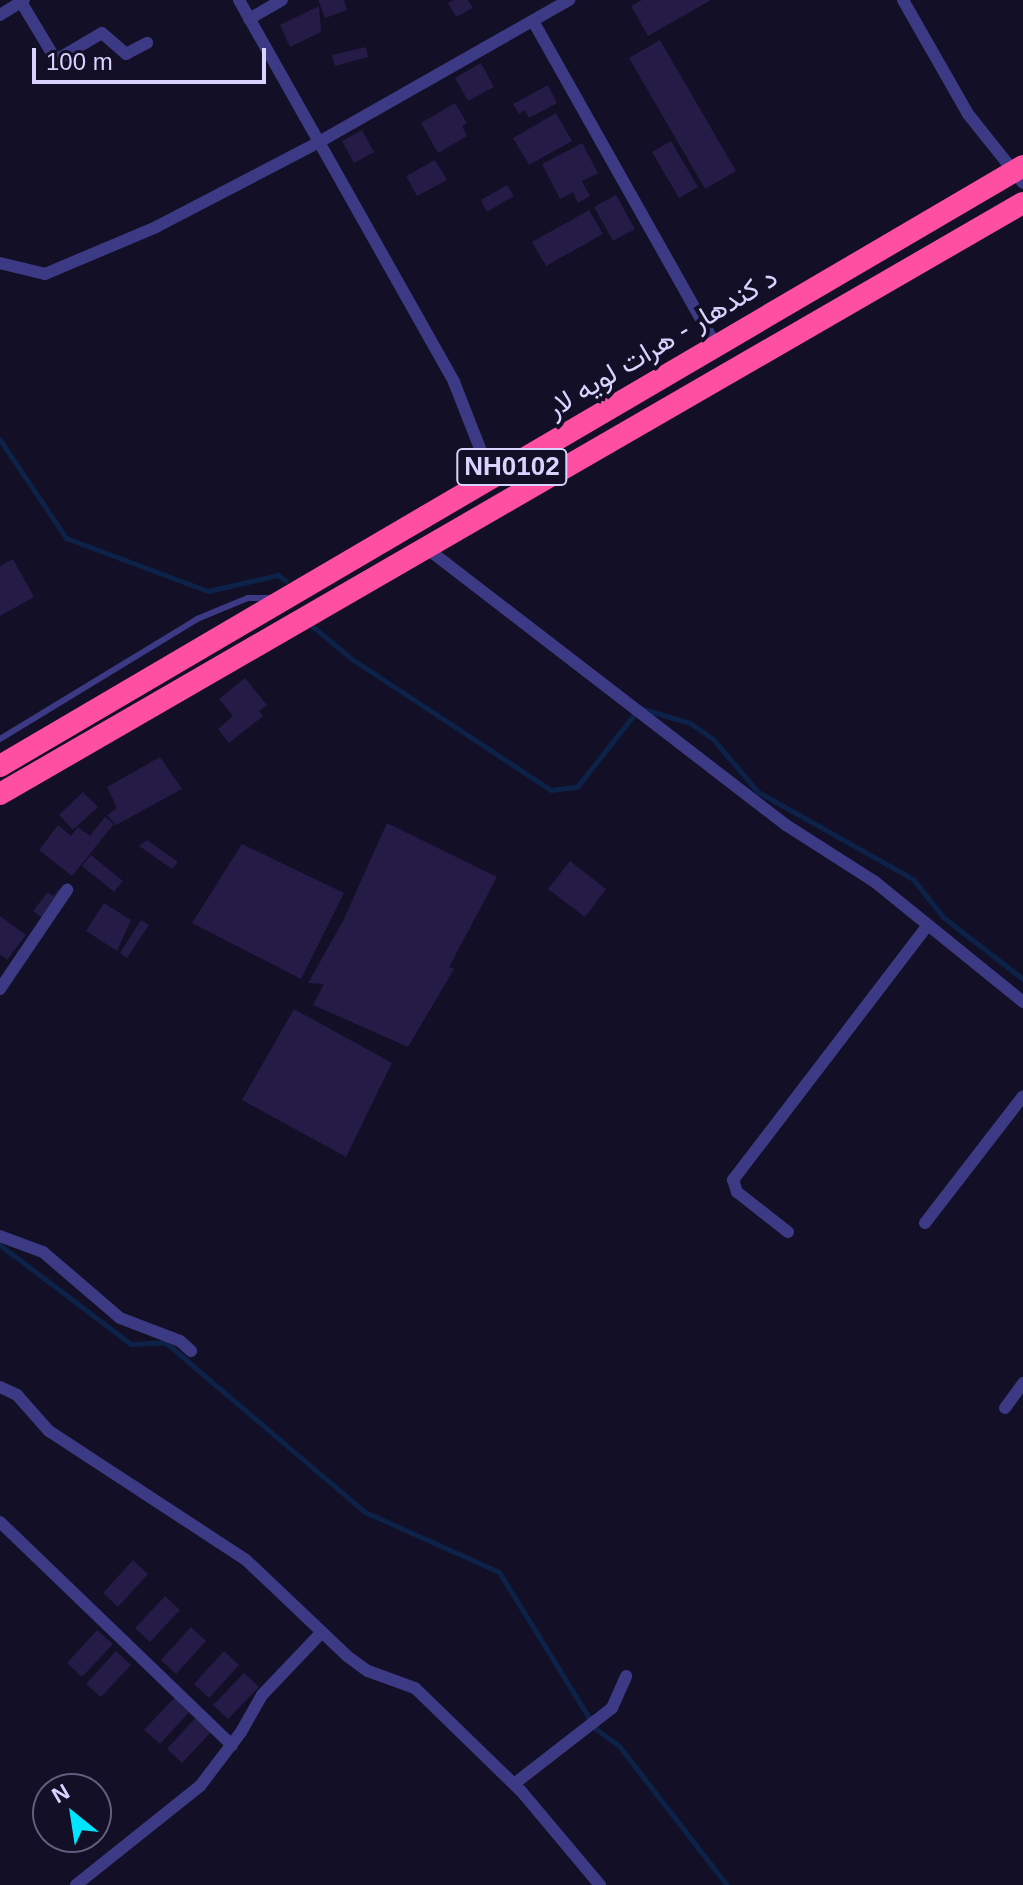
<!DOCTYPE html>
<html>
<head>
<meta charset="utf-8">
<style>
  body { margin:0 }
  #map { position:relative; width:1023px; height:1885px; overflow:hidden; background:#130f26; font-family:Arial,Vazirmatn,sans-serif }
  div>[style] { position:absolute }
  .stream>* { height:5px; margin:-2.5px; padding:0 2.5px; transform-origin:2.5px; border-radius:2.5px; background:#0c2248 }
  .building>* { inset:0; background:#241b47 }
  .lane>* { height:6px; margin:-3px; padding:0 3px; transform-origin:3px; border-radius:3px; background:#3d3a85 }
  .street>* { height:12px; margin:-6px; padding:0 6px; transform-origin:6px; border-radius:6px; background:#3d3a85 }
  .highway>* { height:22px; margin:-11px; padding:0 11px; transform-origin:11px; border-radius:11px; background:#ff4fa3 }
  span { translate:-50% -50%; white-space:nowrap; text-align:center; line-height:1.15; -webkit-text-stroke:8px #130f26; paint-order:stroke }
  .shield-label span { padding:2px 6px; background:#130f26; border:2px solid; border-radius:6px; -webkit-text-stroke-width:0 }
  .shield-label { font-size:26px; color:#d9d4ff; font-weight:700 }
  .street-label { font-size:28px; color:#d9d4ff }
  .north { position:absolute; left:32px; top:1773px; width:80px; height:80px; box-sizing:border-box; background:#130f26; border:2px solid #625e7d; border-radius:50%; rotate:330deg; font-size:22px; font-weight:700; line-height:32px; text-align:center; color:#d9d4ff }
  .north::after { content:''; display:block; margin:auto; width:28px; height:36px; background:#00e5ff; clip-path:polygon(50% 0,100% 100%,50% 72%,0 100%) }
  .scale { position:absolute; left:32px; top:48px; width:234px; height:36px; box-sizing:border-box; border:4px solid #d9d4ff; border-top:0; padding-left:10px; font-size:24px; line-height:28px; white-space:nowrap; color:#d9d4ff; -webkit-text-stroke:6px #130f26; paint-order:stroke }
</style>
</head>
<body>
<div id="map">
  <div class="stream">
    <div style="left:0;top:440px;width:118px;rotate:56deg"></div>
    <div style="left:66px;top:538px;width:152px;rotate:20.5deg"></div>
    <div style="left:208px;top:591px;width:72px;rotate:-12.9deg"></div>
    <div style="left:278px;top:575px;width:10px;rotate:37deg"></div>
    <div style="left:312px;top:626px;width:52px;rotate:39.5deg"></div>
    <div style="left:352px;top:659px;width:238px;rotate:33.4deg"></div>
    <div style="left:551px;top:790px;width:26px;rotate:-7deg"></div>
    <div style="left:577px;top:787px;width:95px;rotate:-51.8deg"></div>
    <div style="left:643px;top:709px;width:49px;rotate:16.6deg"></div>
    <div style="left:690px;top:723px;width:28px;rotate:35deg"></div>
    <div style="left:713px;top:739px;width:70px;rotate:49.7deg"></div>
    <div style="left:758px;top:792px;width:178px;rotate:29.3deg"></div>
    <div style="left:913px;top:879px;width:48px;rotate:51.7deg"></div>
    <div style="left:943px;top:917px;width:101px;rotate:37.8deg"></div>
    <div style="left:0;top:1245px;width:164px;rotate:37.1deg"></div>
    <div style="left:131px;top:1344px;width:34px;rotate:-3deg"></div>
    <div style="left:165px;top:1342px;width:262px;rotate:40.4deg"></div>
    <div style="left:365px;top:1512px;width:147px;rotate:24.1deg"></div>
    <div style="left:499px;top:1572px;width:185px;rotate:58.3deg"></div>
    <div style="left:596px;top:1729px;width:29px;rotate:36deg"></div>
    <div style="left:619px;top:1746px;width:176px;rotate:52.2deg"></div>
  </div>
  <div class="building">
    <div style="clip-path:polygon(318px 0,344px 0,347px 10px,325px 18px)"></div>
    <div style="clip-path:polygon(454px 0,468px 0,473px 8px,456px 17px,448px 3px)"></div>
    <div style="clip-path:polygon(642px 0,711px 0,648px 36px,631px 6px)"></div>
    <div style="clip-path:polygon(319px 6px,321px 32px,290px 47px,280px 25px)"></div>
    <div style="clip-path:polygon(660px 40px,736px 171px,705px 189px,629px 58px)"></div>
    <div style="clip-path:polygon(366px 47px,368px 57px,335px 66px,332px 55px)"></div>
    <div style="clip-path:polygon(481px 63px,494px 87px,468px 101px,455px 78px)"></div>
    <div style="clip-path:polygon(548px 85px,557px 103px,529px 118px,525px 110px,519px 114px,513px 104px)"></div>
    <div style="clip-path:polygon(455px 103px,467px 123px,462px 126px,467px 136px,438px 153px,421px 123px)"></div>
    <div style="clip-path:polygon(556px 113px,572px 141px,529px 165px,513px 138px)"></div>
    <div style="clip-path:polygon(362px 130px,374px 152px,354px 163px,342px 141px)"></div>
    <div style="clip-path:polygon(671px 141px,698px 187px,679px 198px,652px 152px)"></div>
    <div style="clip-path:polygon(582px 143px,598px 173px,582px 181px,590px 196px,578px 203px,573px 192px,560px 199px,542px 164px)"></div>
    <div style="clip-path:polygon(435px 160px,447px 180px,417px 196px,406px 176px)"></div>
    <div style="clip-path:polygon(507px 185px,514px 196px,487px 212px,481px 200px)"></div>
    <div style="clip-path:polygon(616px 195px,635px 229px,613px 241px,594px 207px)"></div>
    <div style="clip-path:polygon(589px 210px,603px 234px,546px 266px,532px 242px)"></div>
    <div style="clip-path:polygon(13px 559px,34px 597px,0 616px,0 566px)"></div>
    <div style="clip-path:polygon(245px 678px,267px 705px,259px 711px,263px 716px,229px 743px,218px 729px,233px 716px,219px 699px)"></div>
    <div style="clip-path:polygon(160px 757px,182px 789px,116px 825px,107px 815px,117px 808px,107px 787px)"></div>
    <div style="clip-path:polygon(83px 792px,98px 807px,73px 830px,59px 815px)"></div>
    <div style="clip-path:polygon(105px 817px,114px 824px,72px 876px,39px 850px,58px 825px,71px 836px,78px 827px,90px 836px)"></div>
    <div style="clip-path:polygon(387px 823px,497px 877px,449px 967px,454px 969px,408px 1047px,313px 1005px,324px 984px,308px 983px,343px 921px)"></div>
    <div style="clip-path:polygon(147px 840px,178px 862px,172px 869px,139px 846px)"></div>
    <div style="clip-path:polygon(242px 844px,344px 893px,301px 979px,192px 923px)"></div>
    <div style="clip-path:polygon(91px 855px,123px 881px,114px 892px,82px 866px)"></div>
    <div style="clip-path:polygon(570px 861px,606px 889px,585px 917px,548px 889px)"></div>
    <div style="clip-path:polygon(60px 888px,65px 892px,44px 919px,33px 911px,48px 892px,53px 896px)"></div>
    <div style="clip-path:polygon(104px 903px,131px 920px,117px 951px,86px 931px)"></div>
    <div style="clip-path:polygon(0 916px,26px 935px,7px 960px,0 954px)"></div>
    <div style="clip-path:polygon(141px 920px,149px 925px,127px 958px,120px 953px)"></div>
    <div style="clip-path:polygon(294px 1009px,392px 1063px,346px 1157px,242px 1100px)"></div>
    <div style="clip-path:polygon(133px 1560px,148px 1574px,118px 1607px,103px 1593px)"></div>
    <div style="clip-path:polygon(165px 1596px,180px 1610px,150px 1642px,135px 1628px)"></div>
    <div style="clip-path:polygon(191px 1627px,206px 1641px,176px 1674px,161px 1660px)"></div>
    <div style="clip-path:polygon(97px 1630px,113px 1644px,82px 1677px,67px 1663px)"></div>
    <div style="clip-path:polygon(116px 1651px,131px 1665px,101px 1697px,86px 1684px)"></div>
    <div style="clip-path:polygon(224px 1651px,239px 1665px,209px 1698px,194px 1684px)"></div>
    <div style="clip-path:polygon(244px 1673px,259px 1687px,228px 1719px,213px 1705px)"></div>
    <div style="clip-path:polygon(175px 1697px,190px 1711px,160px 1744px,144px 1730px)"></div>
    <div style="clip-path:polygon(197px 1716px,212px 1731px,182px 1763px,167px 1749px)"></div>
  </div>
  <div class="lane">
    <div style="left:0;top:739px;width:231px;rotate:-31.3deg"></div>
    <div style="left:197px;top:619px;width:55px;rotate:-22.4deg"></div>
    <div style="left:248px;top:598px;width:22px"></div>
  </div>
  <div class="street">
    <div style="left:239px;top:0;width:438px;rotate:60.6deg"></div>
    <div style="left:454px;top:382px;width:104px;rotate:68.6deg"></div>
    <div style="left:903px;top:0;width:131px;rotate:60.3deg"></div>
    <div style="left:968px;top:114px;width:88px;rotate:51.4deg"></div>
    <div style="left:21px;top:2px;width:68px;rotate:58.9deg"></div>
    <div style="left:56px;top:60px;width:53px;rotate:-30.4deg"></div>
    <div style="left:102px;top:33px;width:32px;rotate:41deg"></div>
    <div style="left:126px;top:54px;width:24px;rotate:-28deg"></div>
    <div style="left:0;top:15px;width:28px;rotate:-32deg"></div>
    <div style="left:249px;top:19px;width:38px;rotate:-30deg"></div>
    <div style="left:533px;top:21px;width:373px;rotate:60.6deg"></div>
    <div style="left:0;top:263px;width:46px;rotate:13.7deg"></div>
    <div style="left:45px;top:274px;width:121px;rotate:-22.9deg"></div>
    <div style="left:156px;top:227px;width:184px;rotate:-27.5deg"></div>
    <div style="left:319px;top:142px;width:288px;rotate:-29.6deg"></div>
    <div style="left:425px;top:547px;width:456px;rotate:37.6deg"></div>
    <div style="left:786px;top:825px;width:106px;rotate:32.6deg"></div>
    <div style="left:875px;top:882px;width:191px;rotate:39deg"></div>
    <div style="left:0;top:989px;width:120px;rotate:-55.9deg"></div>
    <div style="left:925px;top:1223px;width:160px;rotate:-52.3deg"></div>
    <div style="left:788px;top:1232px;width:65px;rotate:-141.9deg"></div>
    <div style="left:737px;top:1192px;width:13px;rotate:-108deg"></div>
    <div style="left:733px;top:1180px;width:317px;rotate:-52.6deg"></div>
    <div style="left:0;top:1236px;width:46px;rotate:20.4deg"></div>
    <div style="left:43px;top:1252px;width:101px;rotate:40.6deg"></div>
    <div style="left:120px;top:1318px;width:64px;rotate:21deg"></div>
    <div style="left:180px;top:1341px;width:15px;rotate:42deg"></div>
    <div style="left:0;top:1387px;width:19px;rotate:25deg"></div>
    <div style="left:17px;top:1395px;width:48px;rotate:48.4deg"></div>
    <div style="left:49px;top:1431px;width:235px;rotate:33.2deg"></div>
    <div style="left:246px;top:1560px;width:139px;rotate:43.5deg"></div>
    <div style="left:347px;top:1656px;width:26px;rotate:36deg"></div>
    <div style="left:368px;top:1671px;width:50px;rotate:19.9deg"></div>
    <div style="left:415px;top:1688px;width:148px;rotate:44.2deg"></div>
    <div style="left:521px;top:1791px;width:123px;rotate:50deg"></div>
    <div style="left:1005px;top:1408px;width:31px;rotate:-54deg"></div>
    <div style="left:0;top:1522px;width:322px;rotate:43.9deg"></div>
    <div style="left:514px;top:1784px;width:124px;rotate:-37.8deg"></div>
    <div style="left:612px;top:1708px;width:35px;rotate:-66deg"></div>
    <div style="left:76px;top:1885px;width:159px;rotate:-38.6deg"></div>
    <div style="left:200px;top:1786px;width:68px;rotate:-52.8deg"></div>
    <div style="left:241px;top:1732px;width:43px;rotate:-60.4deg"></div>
    <div style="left:262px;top:1695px;width:87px;rotate:-46.4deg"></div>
  </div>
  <div class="highway">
    <div style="left:0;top:766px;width:1186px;rotate:-30.39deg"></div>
    <div style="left:0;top:794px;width:1181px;rotate:-30.02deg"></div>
  </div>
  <div class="shield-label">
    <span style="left:512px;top:467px">NH0102</span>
  </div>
  <div class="street-label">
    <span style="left:662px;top:343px;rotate:-31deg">د کندهار - هرات لويه لار</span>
  </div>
  <div class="north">N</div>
  <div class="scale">100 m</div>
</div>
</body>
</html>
